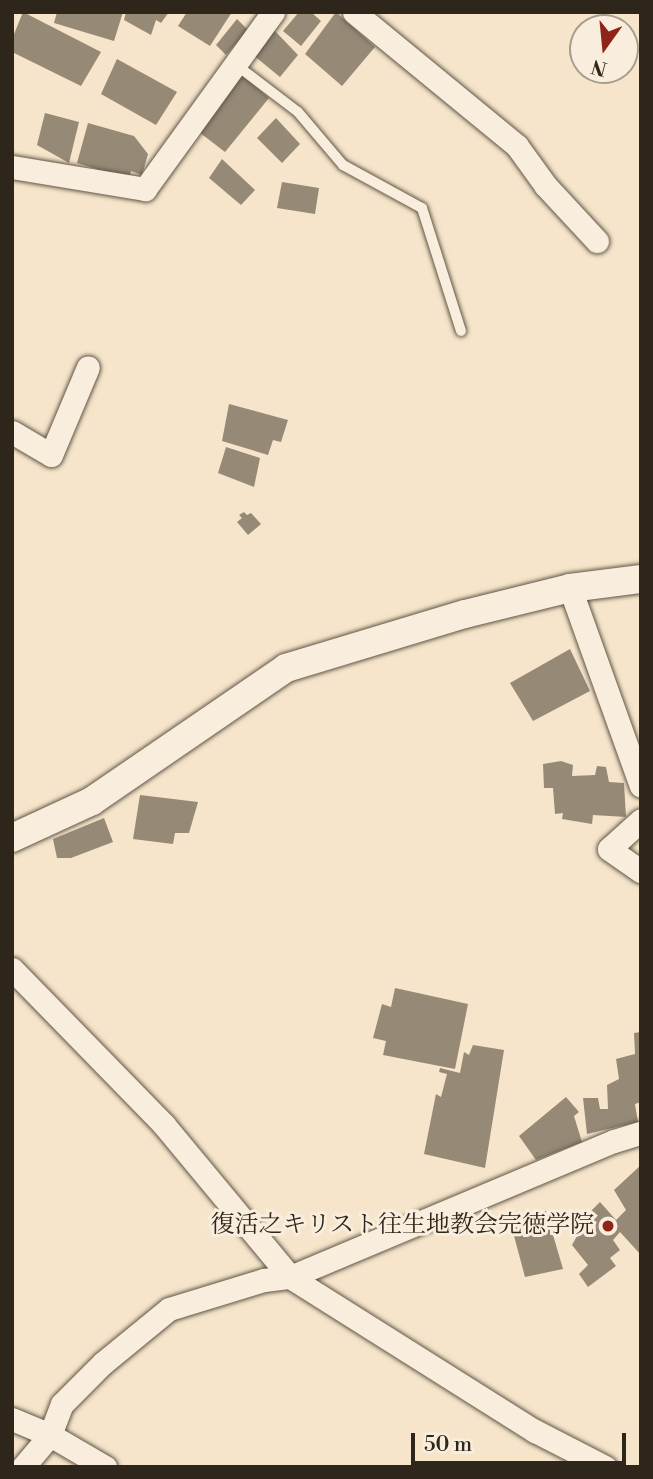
<!DOCTYPE html>
<html>
<head>
<meta charset="utf-8">
<style>
  body { margin:0 }
  #map { position:relative; width:653px; height:1479px; overflow:hidden; background:#f6e5ca; font-family:"Libre Bodoni","Noto Serif JP",serif }
  div>[style] { position:absolute }
  .building>* { inset:0; background:#968976 }
  .roads { filter:drop-shadow(0 0 2px #605647) drop-shadow(0 0 2px #605647) }
  .service>* { height:10px; margin:-5px; padding:0 5px; transform-origin:5px; border-radius:5px; background:#f9eedd }
  .minor>* { height:23px; margin:-11.5px; padding:0 11.5px; transform-origin:11.5px; border-radius:11.5px; background:#f9eedd }
  .tertiary>* { height:28px; margin:-14px; padding:0 14px; transform-origin:14px; border-radius:14px; background:#f9eedd }
  .dots>* { width:19px; height:19px; translate:-50% -50%; box-sizing:border-box; border:4px solid #f9eedd; border-radius:50% }
  span { translate:-50% -50%; white-space:nowrap; text-align:center; line-height:1.15; -webkit-text-stroke:6px #f9eedd; paint-order:stroke }
  .poi-label { font-size:24px; color:#2e261b }
  .right { translate:-100% -50%; text-align:right }
  .frame { position:absolute; inset:0; border:14px solid #2e261b; pointer-events:none }
  .north { position:absolute; left:569px; top:14px; width:70px; height:70px; box-sizing:border-box; background:#f9eedd; border:2px solid #a89e8f; border-radius:50%; rotate:195deg; font-size:19px; font-weight:700; line-height:28px; text-align:center; color:#2e261b }
  .north::after { content:''; display:block; margin:auto; width:24px; height:32px; background:#8f2418; clip-path:polygon(50% 0,100% 100%,50% 72%,0 100%) }
  .scale { position:absolute; left:411px; top:1433px; width:215px; height:32px; box-sizing:border-box; border:4px solid #2e261b; border-top:0; padding-left:9px; font-size:21px; line-height:24px; white-space:nowrap; color:#2e261b; -webkit-text-stroke:5px #f9eedd; paint-order:stroke }
</style>
</head>
<body>
<div id="map">
  <div class="building">
    <div style="clip-path:polygon(23px 12px,101px 52px,81px 86px,12px 52px,12px 39px)"></div>
    <div style="clip-path:polygon(57px 12px,123px 12px,114px 41px,54px 23px)"></div>
    <div style="clip-path:polygon(126px 12px,169px 12px,161px 23px,156px 20px,151px 35px,124px 20px)"></div>
    <div style="clip-path:polygon(187px 12px,232px 12px,210px 46px,178px 26px)"></div>
    <div style="clip-path:polygon(299px 12px,311px 12px,321px 21px,301px 46px,283px 31px)"></div>
    <div style="clip-path:polygon(336px 12px,375px 47px,342px 86px,305px 54px)"></div>
    <div style="clip-path:polygon(237px 19px,248px 30px,226px 55px,216px 45px)"></div>
    <div style="clip-path:polygon(274px 30px,298px 55px,280px 77px,253px 55px)"></div>
    <div style="clip-path:polygon(117px 59px,177px 92px,156px 125px,101px 94px)"></div>
    <div style="clip-path:polygon(238px 72px,269px 98px,225px 152px,195px 129px)"></div>
    <div style="clip-path:polygon(45px 113px,79px 122px,69px 163px,37px 145px)"></div>
    <div style="clip-path:polygon(276px 118px,300px 144px,282px 163px,257px 138px)"></div>
    <div style="clip-path:polygon(88px 123px,134px 136px,148px 154px,142px 175px,131px 171px,129px 179px,77px 163px)"></div>
    <div style="clip-path:polygon(222px 159px,255px 190px,241px 205px,209px 178px)"></div>
    <div style="clip-path:polygon(282px 182px,319px 188px,315px 214px,277px 208px)"></div>
    <div style="clip-path:polygon(229px 404px,288px 420px,281px 442px,273px 440px,268px 455px,222px 441px)"></div>
    <div style="clip-path:polygon(226px 447px,260px 458px,254px 487px,218px 473px)"></div>
    <div style="clip-path:polygon(244px 512px,247px 515px,251px 513px,261px 524px,248px 535px,237px 522px,242px 518px,239px 515px)"></div>
    <div style="clip-path:polygon(570px 649px,590px 691px,533px 721px,510px 683px)"></div>
    <div style="clip-path:polygon(561px 761px,573px 765px,572px 776px,595px 775px,597px 766px,606px 767px,609px 782px,624px 783px,626px 817px,593px 815px,592px 824px,562px 819px,563px 813px,555px 814px,553px 788px,544px 788px,543px 764px)"></div>
    <div style="clip-path:polygon(140px 795px,198px 802px,189px 833px,175px 833px,173px 844px,133px 839px)"></div>
    <div style="clip-path:polygon(104px 818px,113px 842px,71px 858px,57px 858px,53px 839px)"></div>
    <div style="clip-path:polygon(395px 988px,468px 1004px,455px 1069px,383px 1055px,386px 1041px,373px 1038px,382px 1004px,391px 1007px)"></div>
    <div style="clip-path:polygon(641px 1032px,641px 1102px,635px 1104px,638px 1122px,587px 1134px,583px 1098px,598px 1098px,600px 1109px,608px 1109px,607px 1085px,619px 1079px,616px 1059px,635px 1054px,634px 1033px)"></div>
    <div style="clip-path:polygon(473px 1045px,504px 1050px,485px 1168px,424px 1154px,436px 1094px,441px 1097px,447px 1074px,439px 1072px,440px 1068px,460px 1073px,464px 1052px,469px 1055px)"></div>
    <div style="clip-path:polygon(566px 1097px,579px 1112px,574px 1116px,582px 1142px,536px 1160px,519px 1136px)"></div>
    <div style="clip-path:polygon(641px 1165px,641px 1255px,620px 1232px,613px 1240px,620px 1250px,610px 1258px,616px 1266px,588px 1287px,579px 1274px,588px 1265px,572px 1245px,577px 1236px,571px 1231px,600px 1202px,616px 1220px,626px 1210px,614px 1190px)"></div>
    <div style="clip-path:polygon(546px 1211px,563px 1269px,525px 1277px,510px 1221px)"></div>
  </div>
  <div class="roads">
    <div class="service">
      <div style="left:235px;top:64px;width:79px;rotate:37.3deg"></div>
      <div style="left:298px;top:112px;width:70px;rotate:49.7deg"></div>
      <div style="left:343px;top:165px;width:90px;rotate:28.6deg"></div>
      <div style="left:422px;top:208px;width:129px;rotate:72.4deg"></div>
    </div>
    <div class="minor">
      <div style="left:354px;top:12px;width:211px;rotate:39.4deg"></div>
      <div style="left:517px;top:146px;width:49px;rotate:54.1deg"></div>
      <div style="left:546px;top:186px;width:75px;rotate:47.2deg"></div>
      <div style="left:12px;top:167px;width:135px;rotate:9.4deg"></div>
      <div style="left:145px;top:189px;width:218px;rotate:-54.1deg"></div>
      <div style="left:12px;top:432px;width:45px;rotate:30.5deg"></div>
      <div style="left:51px;top:455px;width:95px;rotate:-67.2deg"></div>
      <div style="left:570px;top:588px;width:210px;rotate:70.3deg"></div>
      <div style="left:641px;top:820px;width:43px;rotate:137.8deg"></div>
      <div style="left:609px;top:849px;width:39px;rotate:35deg"></div>
      <div style="left:12px;top:969px;width:218px;rotate:45.7deg"></div>
      <div style="left:164px;top:1125px;width:197px;rotate:50.3deg"></div>
      <div style="left:290px;top:1277px;width:289px;rotate:32.2deg"></div>
      <div style="left:535px;top:1431px;width:79px;rotate:27.2deg"></div>
      <div style="left:12px;top:1419px;width:41px;rotate:22.8deg"></div>
      <div style="left:50px;top:1435px;width:64px;rotate:30.2deg"></div>
      <div style="left:23px;top:1467px;width:42px;rotate:-49.8deg"></div>
      <div style="left:50px;top:1435px;width:33px;rotate:-69deg"></div>
      <div style="left:62px;top:1404px;width:58px;rotate:-45deg"></div>
      <div style="left:103px;top:1363px;width:85px;rotate:-39.3deg"></div>
      <div style="left:169px;top:1309px;width:99px;rotate:-17deg"></div>
      <div style="left:264px;top:1280px;width:26px;rotate:-7deg"></div>
      <div style="left:290px;top:1277px;width:351px;rotate:-22.8deg"></div>
      <div style="left:614px;top:1141px;width:28px;rotate:-17deg"></div>
    </div>
    <div class="tertiary">
      <div style="left:12px;top:838px;width:88px;rotate:-24.8deg"></div>
      <div style="left:92px;top:801px;width:235px;rotate:-34.4deg"></div>
      <div style="left:286px;top:668px;width:187px;rotate:-16.8deg"></div>
      <div style="left:465px;top:614px;width:108px;rotate:-13.9deg"></div>
      <div style="left:570px;top:588px;width:72px;rotate:-7.2deg"></div>
    </div>
  </div>
  <div class="dots">
    <div style="left:608px;top:1226px;background:#8f2418"></div>
  </div>
  <div class="poi-label">
    <span class="right" style="left:594px;top:1226px">復活之キリスト往生地教会完徳学院</span>
  </div>
  <div class="frame"></div>
  <div class="north">N</div>
  <div class="scale">50 m</div>
</div>
</body>
</html>
